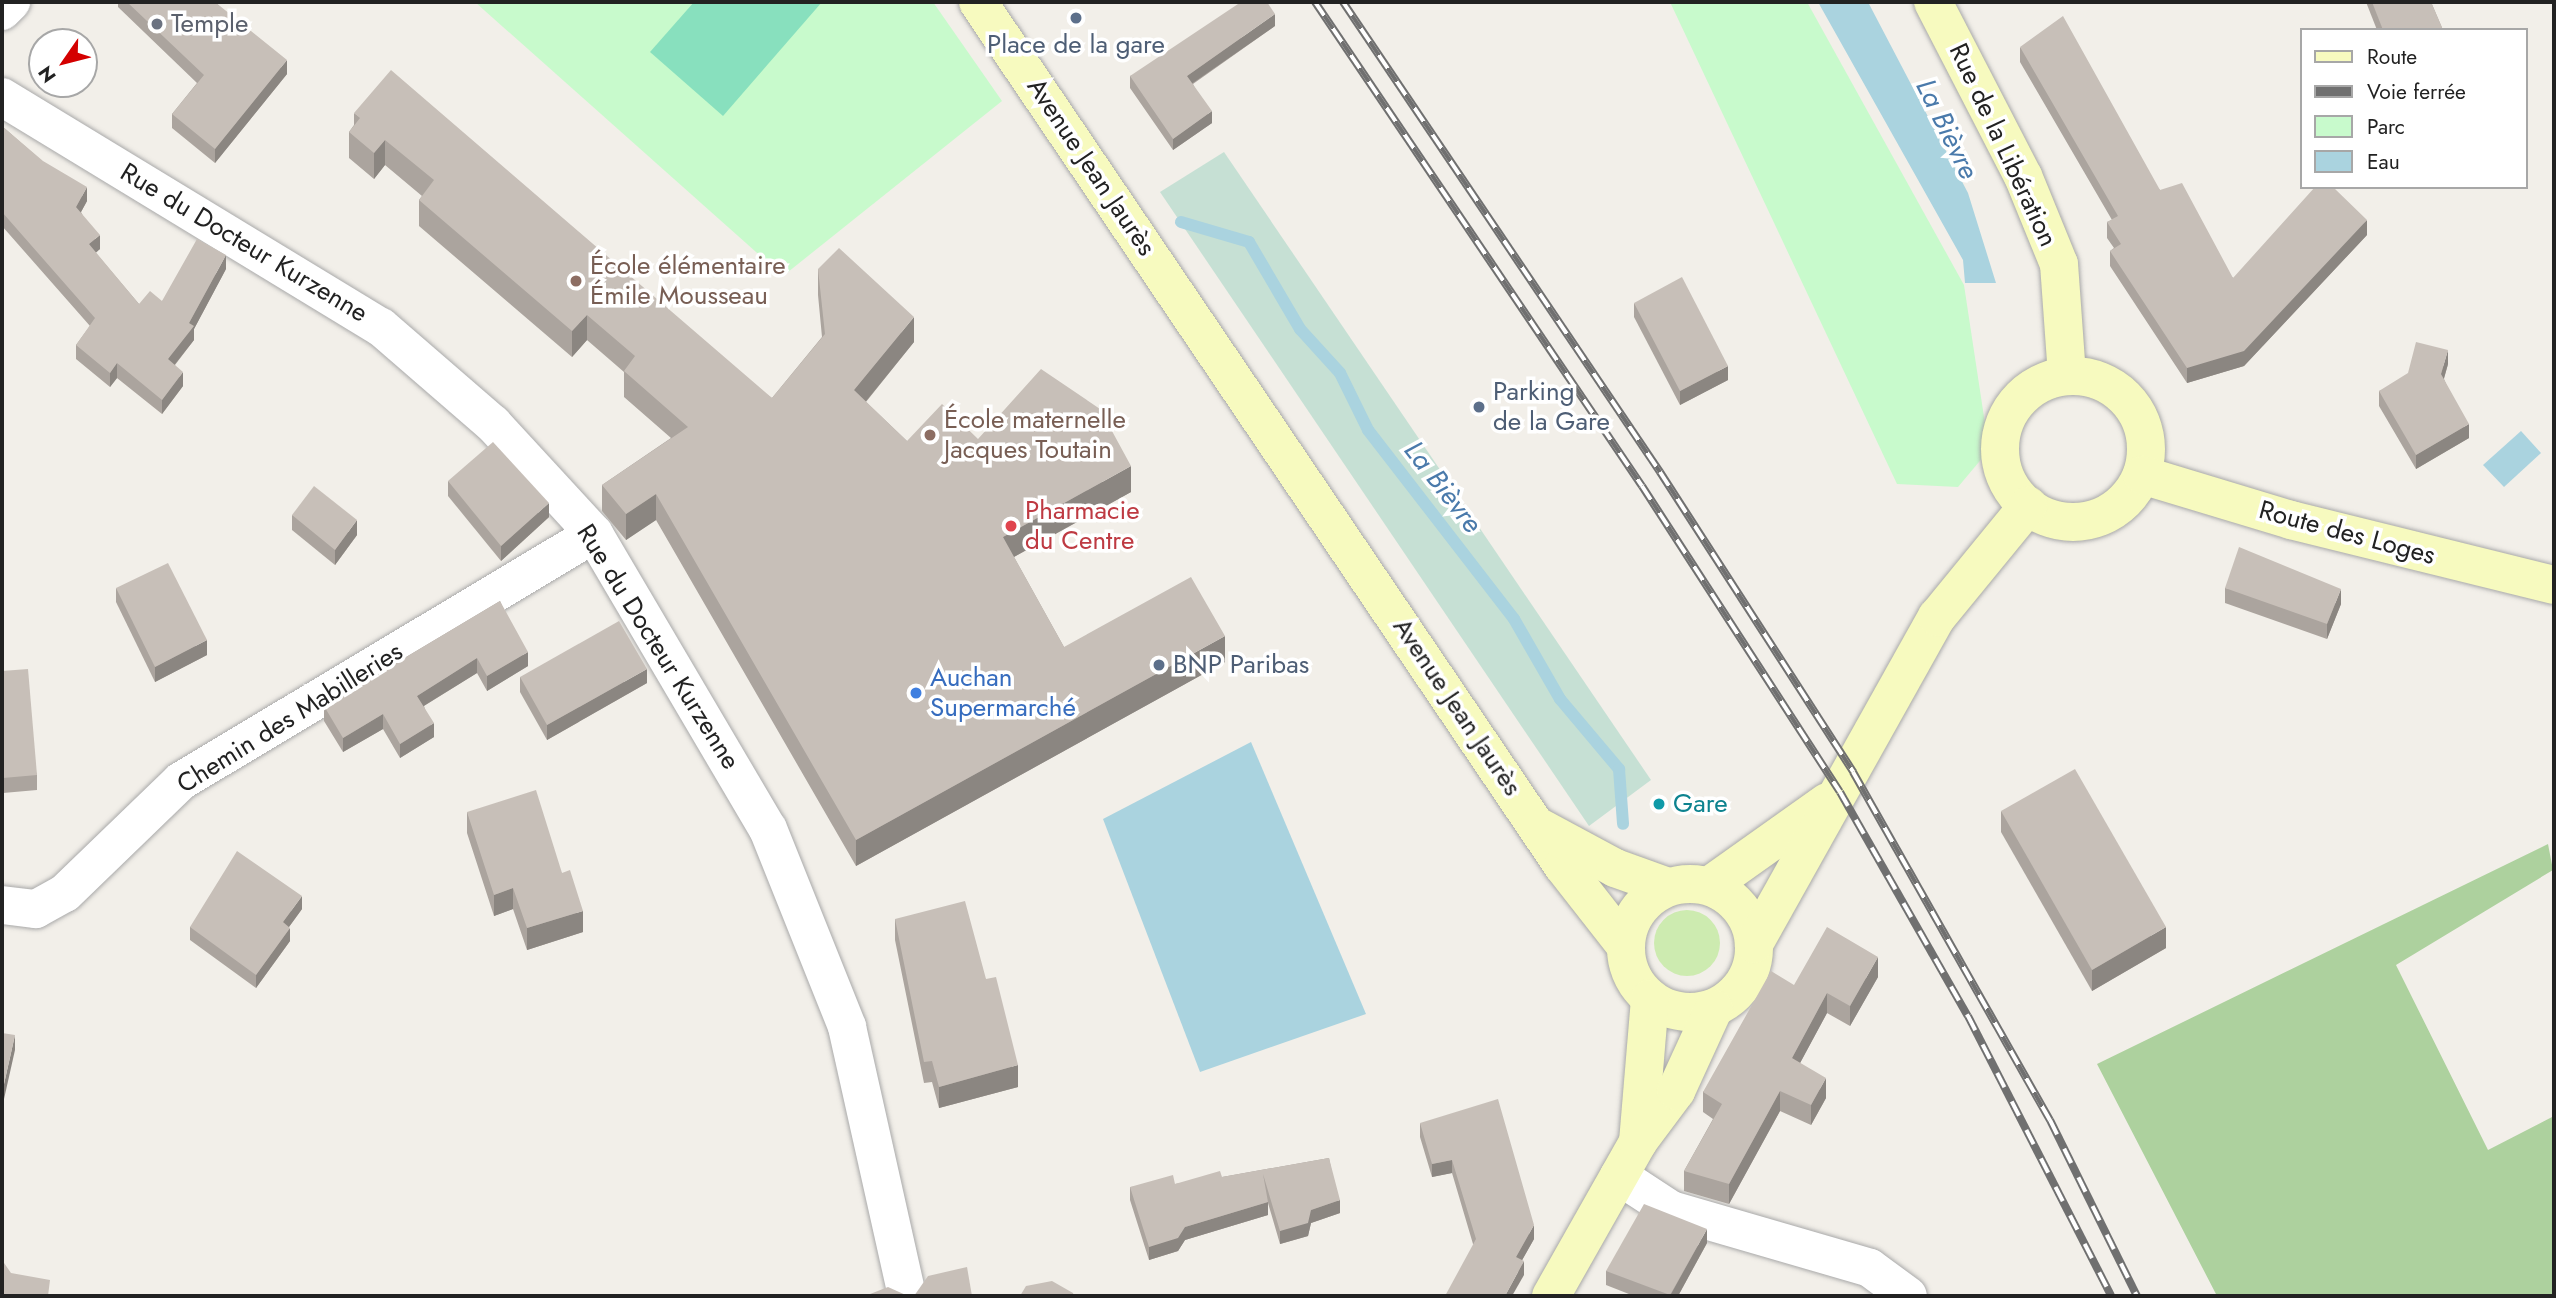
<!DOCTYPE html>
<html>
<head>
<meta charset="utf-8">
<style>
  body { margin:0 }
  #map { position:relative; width:2556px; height:1298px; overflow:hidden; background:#f2efe9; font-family:Jost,sans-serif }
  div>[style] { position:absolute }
  .grass>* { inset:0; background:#cdebb0 }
  .round { border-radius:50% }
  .forest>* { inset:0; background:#add19e }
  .wetland>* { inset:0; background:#c6e0d4 }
  .park>* { inset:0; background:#c8facc }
  .pitch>* { inset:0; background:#88e0be }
  .water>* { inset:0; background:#aad3df }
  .stream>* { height:12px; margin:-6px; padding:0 6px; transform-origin:6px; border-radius:6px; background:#aad3df }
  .roads { filter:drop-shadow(0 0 2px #a9a9a9) drop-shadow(0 0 2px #a9a9a9) }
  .street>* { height:38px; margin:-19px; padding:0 19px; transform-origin:19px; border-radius:19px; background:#fff }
  .secondary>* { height:38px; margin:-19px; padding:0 19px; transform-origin:19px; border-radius:19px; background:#f7fabf }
  .secondary>.ring { margin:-19px; padding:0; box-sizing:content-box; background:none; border:38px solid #f7fabf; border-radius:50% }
  .rail>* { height:8px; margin-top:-4px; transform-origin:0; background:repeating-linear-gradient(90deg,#fff 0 16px,#707070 0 32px); box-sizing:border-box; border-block:2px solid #707070 }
  .wall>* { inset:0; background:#aba49e }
  .shaded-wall>* { inset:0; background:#8b8681 }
  .building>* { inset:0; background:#c7bfb8 }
  .dots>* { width:19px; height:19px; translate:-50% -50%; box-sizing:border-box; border:4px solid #fff; border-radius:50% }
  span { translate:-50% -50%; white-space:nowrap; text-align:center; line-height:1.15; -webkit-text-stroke:7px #fff; paint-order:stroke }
  .worship-label { font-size:26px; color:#5b616d }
  .left { translate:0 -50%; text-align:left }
  .service-label { font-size:26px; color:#4e5e75 }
  .street-label { font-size:26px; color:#222 }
  .education-label { font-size:26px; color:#785e54 }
  .health-label { font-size:26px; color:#be3a42 }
  .shop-label { font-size:26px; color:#366cbe }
  .culture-label { font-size:26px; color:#0d838f }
  .water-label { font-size:28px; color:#4a7aab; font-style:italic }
  .frame { position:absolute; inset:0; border:4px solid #222; pointer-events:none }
  .legend { position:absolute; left:2300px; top:28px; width:228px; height:161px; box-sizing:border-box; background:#fff; border:2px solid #a7a7a7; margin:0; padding:9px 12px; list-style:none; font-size:21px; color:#222 }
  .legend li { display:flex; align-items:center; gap:14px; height:35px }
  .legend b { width:35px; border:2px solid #a7a7a7 }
  .north { position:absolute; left:28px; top:28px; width:70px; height:70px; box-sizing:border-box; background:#fff; border:2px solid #a7a7a7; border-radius:50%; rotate:235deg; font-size:19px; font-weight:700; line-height:28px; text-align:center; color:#222 }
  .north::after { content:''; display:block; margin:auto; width:24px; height:32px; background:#d40000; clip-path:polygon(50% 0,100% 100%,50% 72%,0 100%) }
</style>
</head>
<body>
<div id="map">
  <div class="grass">
    <div class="round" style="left:1654px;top:910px;width:66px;height:66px"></div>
  </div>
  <div class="forest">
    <div style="clip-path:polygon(2548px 844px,2553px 870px,2396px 965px,2488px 1150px,2554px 1116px,2554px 1296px,2217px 1296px,2097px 1064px)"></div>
  </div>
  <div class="wetland">
    <div style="clip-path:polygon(1224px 152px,1651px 780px,1589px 826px,1160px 192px)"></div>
  </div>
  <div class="park">
    <div style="clip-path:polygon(475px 2px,933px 2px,1002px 101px,783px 276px)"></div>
    <div style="clip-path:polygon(1670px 2px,1807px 2px,1964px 285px,1989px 450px,1958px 487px,1897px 484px)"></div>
  </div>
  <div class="pitch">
    <div style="clip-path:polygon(694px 2px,822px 2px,723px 116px,650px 52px)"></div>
  </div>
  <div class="water">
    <div style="clip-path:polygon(1818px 2px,1868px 2px,1968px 193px,1996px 283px,1965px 283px,1963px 260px)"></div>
    <div style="clip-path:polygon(2521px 431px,2541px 453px,2504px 487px,2483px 465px)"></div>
    <div style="clip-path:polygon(1251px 742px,1366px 1014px,1200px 1072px,1103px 819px)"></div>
  </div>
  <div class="stream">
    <div style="left:1181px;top:222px;width:71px;rotate:16.4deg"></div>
    <div style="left:1249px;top:242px;width:101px;rotate:59.6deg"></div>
    <div style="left:1300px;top:329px;width:59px;rotate:47.7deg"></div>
    <div style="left:1340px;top:373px;width:64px;rotate:63.8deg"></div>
    <div style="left:1368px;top:430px;width:239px;rotate:52.3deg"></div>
    <div style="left:1514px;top:619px;width:92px;rotate:60.1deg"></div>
    <div style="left:1560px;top:699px;width:92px;rotate:49.9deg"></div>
    <div style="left:1619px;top:769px;width:55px;rotate:85.8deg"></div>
  </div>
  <div class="roads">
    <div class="street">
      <div style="left:2px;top:11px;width:13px;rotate:-45deg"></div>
      <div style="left:2px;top:97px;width:443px;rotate:31.3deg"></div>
      <div style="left:381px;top:327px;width:148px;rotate:40.9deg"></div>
      <div style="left:493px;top:424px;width:149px;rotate:47.4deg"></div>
      <div style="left:594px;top:534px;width:342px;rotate:59.5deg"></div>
      <div style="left:768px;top:829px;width:213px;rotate:68.2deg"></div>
      <div style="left:847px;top:1027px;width:276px;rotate:77.4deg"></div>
      <div style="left:2px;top:905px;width:34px;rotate:7deg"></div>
      <div style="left:36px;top:909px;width:33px;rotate:-29deg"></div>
      <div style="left:65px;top:893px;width:161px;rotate:-44deg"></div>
      <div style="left:181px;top:781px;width:481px;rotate:-30.9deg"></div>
      <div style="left:1619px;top:1176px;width:62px;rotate:33.2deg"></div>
      <div style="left:1671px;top:1210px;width:207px;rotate:16.2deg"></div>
      <div style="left:1870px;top:1268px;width:47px;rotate:36.4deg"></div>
    </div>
    <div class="secondary">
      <div style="left:978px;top:2px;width:1043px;rotate:55.9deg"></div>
      <div style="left:1563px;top:866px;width:100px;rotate:51.9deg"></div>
      <div style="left:1933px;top:2px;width:196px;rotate:62.7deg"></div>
      <div style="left:2023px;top:176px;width:95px;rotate:67.8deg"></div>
      <div style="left:2059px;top:264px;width:112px;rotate:85.9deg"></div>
      <div class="ring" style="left:2000px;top:376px;width:108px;height:108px"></div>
      <div style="left:2142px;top:475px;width:156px;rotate:16.8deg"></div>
      <div style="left:2291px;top:520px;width:271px;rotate:13.9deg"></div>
      <div style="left:1539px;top:827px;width:86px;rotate:28.3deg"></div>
      <div style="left:1615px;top:868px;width:56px;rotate:19.7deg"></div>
      <div class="ring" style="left:1626px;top:884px;width:90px;height:90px"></div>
      <div style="left:1709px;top:886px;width:145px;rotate:-35.4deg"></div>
      <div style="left:1754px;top:944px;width:375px;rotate:-60.8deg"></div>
      <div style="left:1937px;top:617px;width:144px;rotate:-50.7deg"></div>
      <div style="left:1638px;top:1142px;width:144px;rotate:-85.2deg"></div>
      <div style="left:1551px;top:1296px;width:177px;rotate:-60.5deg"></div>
      <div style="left:1638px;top:1142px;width:64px;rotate:-53.3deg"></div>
      <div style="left:1676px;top:1091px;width:91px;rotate:-65.4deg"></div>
    </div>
  </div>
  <div class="rail">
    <div style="left:1315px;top:2px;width:584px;rotate:55.96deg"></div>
    <div style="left:1642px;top:486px;width:364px;rotate:57.1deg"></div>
    <div style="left:1840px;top:792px;width:258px;rotate:60.3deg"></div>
    <div style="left:1968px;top:1016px;width:314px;rotate:62.9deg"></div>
    <div style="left:1343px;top:2px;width:567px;rotate:56deg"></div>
    <div style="left:1660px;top:472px;width:357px;rotate:57.2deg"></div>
    <div style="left:1853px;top:772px;width:400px;rotate:60.5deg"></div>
    <div style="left:2050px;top:1120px;width:196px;rotate:63.7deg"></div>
  </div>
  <div class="wall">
    <div style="clip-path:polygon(118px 2px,215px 2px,287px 74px,215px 163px,172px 128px,172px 114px,197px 83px,118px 7px)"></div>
    <div style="clip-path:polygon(2366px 2px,2431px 2px,2443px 30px,2377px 30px)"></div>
    <div style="clip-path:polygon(1275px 26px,1193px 84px,1212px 123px,1173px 150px,1130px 88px,1130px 76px)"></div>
    <div style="clip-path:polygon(2020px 47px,2160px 190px,2233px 278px,2367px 235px,2244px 366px,2187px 383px,2110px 266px,2110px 251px,2114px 248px,2107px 238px,2107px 222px,2112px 220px,2020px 62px)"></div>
    <div style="clip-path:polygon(354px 113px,772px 398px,822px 337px,818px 295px,818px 269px,914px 342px,866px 402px,907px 441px,978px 439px,1131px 492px,1014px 557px,1064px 647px,1225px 662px,856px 866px,656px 520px,626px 540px,602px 511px,602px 485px,671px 438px,624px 397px,624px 372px,587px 340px,572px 357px,419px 226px,419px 200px,422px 196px,385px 165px,374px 179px,349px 158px,349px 132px,354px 125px)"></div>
    <div style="clip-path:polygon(2px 126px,87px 201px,81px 212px,100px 249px,95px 252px,139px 304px,162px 301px,226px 269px,194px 329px,194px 340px,175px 365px,183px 386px,162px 414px,117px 378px,110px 387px,76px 359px,76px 345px,90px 326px,2px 226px)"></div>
    <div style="clip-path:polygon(1634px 303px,1728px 380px,1680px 405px,1634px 317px)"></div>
    <div style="clip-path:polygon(2448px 364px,2444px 379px,2469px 438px,2416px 469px,2379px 406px,2379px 391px)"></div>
    <div style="clip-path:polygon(448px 481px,549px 517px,501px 561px,448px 496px)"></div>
    <div style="clip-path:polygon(292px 515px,357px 535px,335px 565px,292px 530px)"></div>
    <div style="clip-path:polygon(116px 588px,207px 655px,155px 682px,116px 602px)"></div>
    <div style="clip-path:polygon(2225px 588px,2341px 604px,2327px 639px,2225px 603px)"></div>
    <div style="clip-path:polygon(500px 601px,528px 666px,487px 691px,477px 673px,424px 706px,434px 737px,400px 758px,383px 729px,343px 752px,324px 721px,324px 706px)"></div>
    <div style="clip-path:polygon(2px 671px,37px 775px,37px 790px,3px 793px,2px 782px)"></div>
    <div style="clip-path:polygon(520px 677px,647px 683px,547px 740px,520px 692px)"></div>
    <div style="clip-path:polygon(2001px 811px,2166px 948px,2092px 991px,2001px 832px)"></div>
    <div style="clip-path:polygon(467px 812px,562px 873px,583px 932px,527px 950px,513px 909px,494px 916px,467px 833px)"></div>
    <div style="clip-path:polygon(302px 909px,289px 927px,290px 941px,256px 988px,190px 940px,190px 927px)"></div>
    <div style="clip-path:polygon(895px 919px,986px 979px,1018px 1087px,939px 1108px,932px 1082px,924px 1083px,895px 940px)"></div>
    <div style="clip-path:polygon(1878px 977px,1850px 1026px,1827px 1013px,1800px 1063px,1826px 1098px,1811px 1125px,1780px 1111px,1729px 1204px,1684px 1191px,1684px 1171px,1713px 1119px,1703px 1112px,1703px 1092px,1794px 985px)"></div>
    <div style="clip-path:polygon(1420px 1123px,1534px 1239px,1522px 1260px,1524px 1275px,1473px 1244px,1452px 1173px,1432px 1177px,1420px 1137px)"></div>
    <div style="clip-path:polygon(1329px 1158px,1340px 1213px,1311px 1223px,1308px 1236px,1280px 1244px,1268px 1203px,1268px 1215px,1185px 1240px,1178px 1251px,1149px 1260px,1130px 1200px,1130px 1187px,1175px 1184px,1222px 1177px)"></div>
    <div style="clip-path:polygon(1707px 1243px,1678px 1296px,1634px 1296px,1606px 1285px,1606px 1271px)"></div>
  </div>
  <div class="shaded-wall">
    <div style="clip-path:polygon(1275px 14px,1275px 26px,1187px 87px,1187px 76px)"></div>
    <div style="clip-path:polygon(287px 60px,287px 74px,215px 163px,215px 149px)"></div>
    <div style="clip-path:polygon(1212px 111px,1212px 123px,1173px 150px,1173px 139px)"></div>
    <div style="clip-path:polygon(385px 140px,385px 165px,374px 179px,374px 153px)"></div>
    <div style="clip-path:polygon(87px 187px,87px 201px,76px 221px,76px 207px)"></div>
    <div style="clip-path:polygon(2367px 220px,2367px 235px,2244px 366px,2187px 383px,2187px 368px)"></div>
    <div style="clip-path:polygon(100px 235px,100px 249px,89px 259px,89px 244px)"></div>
    <div style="clip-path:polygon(226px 255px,226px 269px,194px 329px,194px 340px,168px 373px,168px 359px,189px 323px)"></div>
    <div style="clip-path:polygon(587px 315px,587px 340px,572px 357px,572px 331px)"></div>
    <div style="clip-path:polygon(914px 317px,914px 342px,854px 416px,854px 390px)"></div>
    <div style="clip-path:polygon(2448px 350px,2448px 364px,2441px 388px,2441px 374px)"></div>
    <div style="clip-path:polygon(117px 363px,117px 378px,110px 387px,110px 373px)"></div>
    <div style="clip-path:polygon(1728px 366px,1728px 380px,1680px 405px,1680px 391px)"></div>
    <div style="clip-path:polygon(183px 372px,183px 386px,162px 414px,162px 400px)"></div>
    <div style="clip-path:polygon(2469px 424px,2469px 438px,2416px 469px,2416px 455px)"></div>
    <div style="clip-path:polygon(1131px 466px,1131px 492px,1003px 563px,1003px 537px)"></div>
    <div style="clip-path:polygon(656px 494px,656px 520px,626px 540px,626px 514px)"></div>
    <div style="clip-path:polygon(549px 503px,549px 517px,501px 561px,501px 546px)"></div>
    <div style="clip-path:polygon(357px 520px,357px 535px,335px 565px,335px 550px)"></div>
    <div style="clip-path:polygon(2341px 589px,2341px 604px,2327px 639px,2327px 624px)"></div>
    <div style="clip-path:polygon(1225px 636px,1225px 662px,856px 866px,856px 840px)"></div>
    <div style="clip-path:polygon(207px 640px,207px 655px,155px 682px,155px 667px)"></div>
    <div style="clip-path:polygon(528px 652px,528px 666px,487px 691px,487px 676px)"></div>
    <div style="clip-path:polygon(477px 658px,477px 673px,417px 710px,417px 696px)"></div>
    <div style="clip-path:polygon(647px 669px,647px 683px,547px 740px,547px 725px)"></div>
    <div style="clip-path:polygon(383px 714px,383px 729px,343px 752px,343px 738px)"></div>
    <div style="clip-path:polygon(434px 723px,434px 737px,400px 758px,400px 744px)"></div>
    <div style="clip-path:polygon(513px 888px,513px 909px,494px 916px,494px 895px)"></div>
    <div style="clip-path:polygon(302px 896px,302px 909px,283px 935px,283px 922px)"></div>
    <div style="clip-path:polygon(583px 911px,583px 932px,527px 950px,527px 928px)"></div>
    <div style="clip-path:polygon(2166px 927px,2166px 948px,2092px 991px,2092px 970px)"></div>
    <div style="clip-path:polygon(290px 928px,290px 941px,256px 988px,256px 975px)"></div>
    <div style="clip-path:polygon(1878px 957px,1878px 977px,1850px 1026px,1850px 1006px)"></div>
    <div style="clip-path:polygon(1827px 993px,1827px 1013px,1792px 1078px,1792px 1058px)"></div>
    <div style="clip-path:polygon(15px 1035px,15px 1050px,2px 1108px,2px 1093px)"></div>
    <div style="clip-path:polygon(1018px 1065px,1018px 1087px,939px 1108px,939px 1087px)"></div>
    <div style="clip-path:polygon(1826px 1078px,1826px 1098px,1811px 1125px,1811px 1105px)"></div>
    <div style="clip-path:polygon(1780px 1091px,1780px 1111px,1729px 1204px,1729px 1184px)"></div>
    <div style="clip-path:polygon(1452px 1160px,1452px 1173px,1432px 1177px,1432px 1164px)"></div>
    <div style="clip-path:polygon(1340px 1200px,1340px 1213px,1311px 1223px,1308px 1236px,1280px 1244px,1280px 1231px,1311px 1210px)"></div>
    <div style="clip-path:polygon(1268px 1202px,1268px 1215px,1185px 1240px,1178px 1251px,1149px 1260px,1149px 1247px,1185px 1227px)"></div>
    <div style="clip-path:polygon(1534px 1225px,1534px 1239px,1516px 1271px,1516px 1257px)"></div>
    <div style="clip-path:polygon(1707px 1229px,1707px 1243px,1678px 1296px,1670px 1296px)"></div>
    <div style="clip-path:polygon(1524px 1261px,1524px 1275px,1512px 1296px,1505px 1296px)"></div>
  </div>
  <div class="building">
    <div style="clip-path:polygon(127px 2px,215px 2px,287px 60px,215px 149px,172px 114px,204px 75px)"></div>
    <div style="clip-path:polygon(1241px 2px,1267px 2px,1275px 14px,1187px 76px,1212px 111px,1173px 139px,1130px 76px)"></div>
    <div style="clip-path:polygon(2372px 2px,2431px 2px,2443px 30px,2383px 30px)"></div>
    <div style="clip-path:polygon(2063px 16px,2160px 190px,2182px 183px,2233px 278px,2315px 187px,2333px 187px,2367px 220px,2244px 351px,2187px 368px,2110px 251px,2121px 244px,2107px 222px,2118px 216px,2020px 47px)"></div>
    <div style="clip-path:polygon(391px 70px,772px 398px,825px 334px,818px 269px,839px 248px,914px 317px,854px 390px,907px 441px,942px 404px,978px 439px,1041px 369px,1100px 409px,1131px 466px,1003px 537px,1064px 647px,1191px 577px,1225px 636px,856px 840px,656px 494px,626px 514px,602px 485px,688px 427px,624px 371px,635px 356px,587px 315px,572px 331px,419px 200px,434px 180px,385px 140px,374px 153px,349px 132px,360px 118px,354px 113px)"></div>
    <div style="clip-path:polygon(2px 126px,43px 161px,87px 187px,76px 207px,100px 235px,89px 244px,139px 304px,150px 291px,162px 301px,197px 239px,226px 255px,189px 323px,194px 326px,168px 359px,183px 372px,162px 400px,117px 363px,110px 373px,76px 345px,95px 318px,2px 212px)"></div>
    <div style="clip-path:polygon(1682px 277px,1728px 366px,1680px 391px,1634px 303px)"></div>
    <div style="clip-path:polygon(2416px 342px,2448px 350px,2441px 374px,2469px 424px,2416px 455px,2379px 391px,2408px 373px)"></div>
    <div style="clip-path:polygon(493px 442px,549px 503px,501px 546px,448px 481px)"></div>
    <div style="clip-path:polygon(314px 486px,357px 520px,335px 550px,292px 515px)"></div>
    <div style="clip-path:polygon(2239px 547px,2341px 589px,2327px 624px,2225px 588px)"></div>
    <div style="clip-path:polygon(168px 563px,207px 640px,155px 667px,116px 588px)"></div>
    <div style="clip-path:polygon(500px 601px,528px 652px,487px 676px,477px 658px,417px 696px,434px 723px,400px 744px,383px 714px,343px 738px,324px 706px)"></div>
    <div style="clip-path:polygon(619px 621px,647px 669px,547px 725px,520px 677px)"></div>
    <div style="clip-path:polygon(28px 669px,37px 775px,3px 778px,2px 767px,2px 671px)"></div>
    <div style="clip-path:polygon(2075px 769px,2166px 927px,2092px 970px,2001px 811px)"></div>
    <div style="clip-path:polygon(536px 790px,562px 873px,570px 870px,583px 911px,527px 928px,513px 888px,494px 895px,467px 812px)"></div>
    <div style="clip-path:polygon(237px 851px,302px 896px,283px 922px,290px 928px,256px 975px,190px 927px)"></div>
    <div style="clip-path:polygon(965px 901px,986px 979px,996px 977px,1018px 1065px,939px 1087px,932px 1061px,924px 1062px,895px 919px)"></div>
    <div style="clip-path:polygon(1827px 927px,1878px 957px,1850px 1006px,1827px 993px,1792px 1058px,1826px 1078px,1811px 1105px,1780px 1091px,1729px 1184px,1684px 1171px,1722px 1104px,1703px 1092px,1771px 971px,1794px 985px)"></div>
    <div style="clip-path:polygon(2px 1033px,15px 1035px,2px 1093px)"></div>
    <div style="clip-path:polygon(1498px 1099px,1534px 1225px,1516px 1257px,1524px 1261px,1505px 1296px,1445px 1296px,1476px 1239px,1452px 1160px,1432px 1164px,1420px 1123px)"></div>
    <div style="clip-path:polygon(1329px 1158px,1340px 1200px,1311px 1210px,1308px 1223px,1280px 1231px,1263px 1174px,1268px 1202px,1185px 1227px,1178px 1238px,1149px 1247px,1130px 1187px,1173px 1175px,1175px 1184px,1220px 1171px,1222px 1177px)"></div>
    <div style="clip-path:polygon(1644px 1204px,1707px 1229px,1670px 1295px,1606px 1271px)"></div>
    <div style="clip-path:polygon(2px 1260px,11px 1273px,50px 1280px,48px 1296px,2px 1296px)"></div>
    <div style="clip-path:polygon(967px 1267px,972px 1296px,914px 1296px,928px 1276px)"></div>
    <div style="clip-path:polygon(1052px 1281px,1073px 1293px,1074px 1296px,1020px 1296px,1026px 1286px)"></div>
    <div style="clip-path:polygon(888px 1287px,908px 1296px,865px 1296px)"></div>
  </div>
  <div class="dots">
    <div style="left:1076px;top:18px;background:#5c6f8a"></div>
    <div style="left:157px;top:24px;background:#6b7280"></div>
    <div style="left:576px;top:281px;background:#8d6e63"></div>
    <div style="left:1479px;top:407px;background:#5c6f8a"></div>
    <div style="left:930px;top:435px;background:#8d6e63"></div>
    <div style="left:1011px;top:526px;background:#e0444e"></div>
    <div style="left:1159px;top:665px;background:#5c6f8a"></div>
    <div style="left:916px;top:693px;background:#3f7fe0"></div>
    <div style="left:1659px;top:804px;background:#0f9aa8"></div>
  </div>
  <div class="worship-label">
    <span class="left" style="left:171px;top:24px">Temple</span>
  </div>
  <div class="service-label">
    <span style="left:1076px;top:45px">Place de la gare</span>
    <span class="left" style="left:1493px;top:407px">Parking<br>de la Gare</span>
    <span class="left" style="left:1173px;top:665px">BNP Paribas</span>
  </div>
  <div class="street-label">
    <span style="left:2003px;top:145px;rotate:65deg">Rue de la Libération</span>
    <span style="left:1091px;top:167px;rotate:56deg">Avenue Jean Jaurès</span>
    <span style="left:244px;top:243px;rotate:31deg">Rue du Docteur Kurzenne</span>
    <span style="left:2347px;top:533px;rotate:15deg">Route des Loges</span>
    <span style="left:658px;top:647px;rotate:58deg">Rue du Docteur Kurzenne</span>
    <span style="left:1457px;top:707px;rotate:56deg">Avenue Jean Jaurès</span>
    <span style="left:290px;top:718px;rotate:-32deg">Chemin des Mabilleries</span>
  </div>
  <div class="education-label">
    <span class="left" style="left:590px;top:281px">École élémentaire<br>Émile Mousseau</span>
    <span class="left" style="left:944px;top:435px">École maternelle<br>Jacques Toutain</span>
  </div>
  <div class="health-label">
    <span class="left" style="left:1025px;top:526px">Pharmacie<br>du Centre</span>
  </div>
  <div class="shop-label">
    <span class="left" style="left:930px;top:693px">Auchan<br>Supermarché</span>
  </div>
  <div class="culture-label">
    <span class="left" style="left:1673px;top:804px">Gare</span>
  </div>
  <div class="water-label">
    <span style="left:1947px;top:129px;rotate:64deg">La Bièvre</span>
    <span style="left:1443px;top:487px;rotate:52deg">La Bièvre</span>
  </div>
  <div class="frame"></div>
  <ul class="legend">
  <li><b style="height:9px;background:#f7fabf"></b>Route</li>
  <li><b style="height:9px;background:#707070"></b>Voie ferrée</li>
  <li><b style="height:19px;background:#c8facc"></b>Parc</li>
  <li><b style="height:19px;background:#aad3df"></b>Eau</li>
  </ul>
  <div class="north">N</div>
</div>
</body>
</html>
